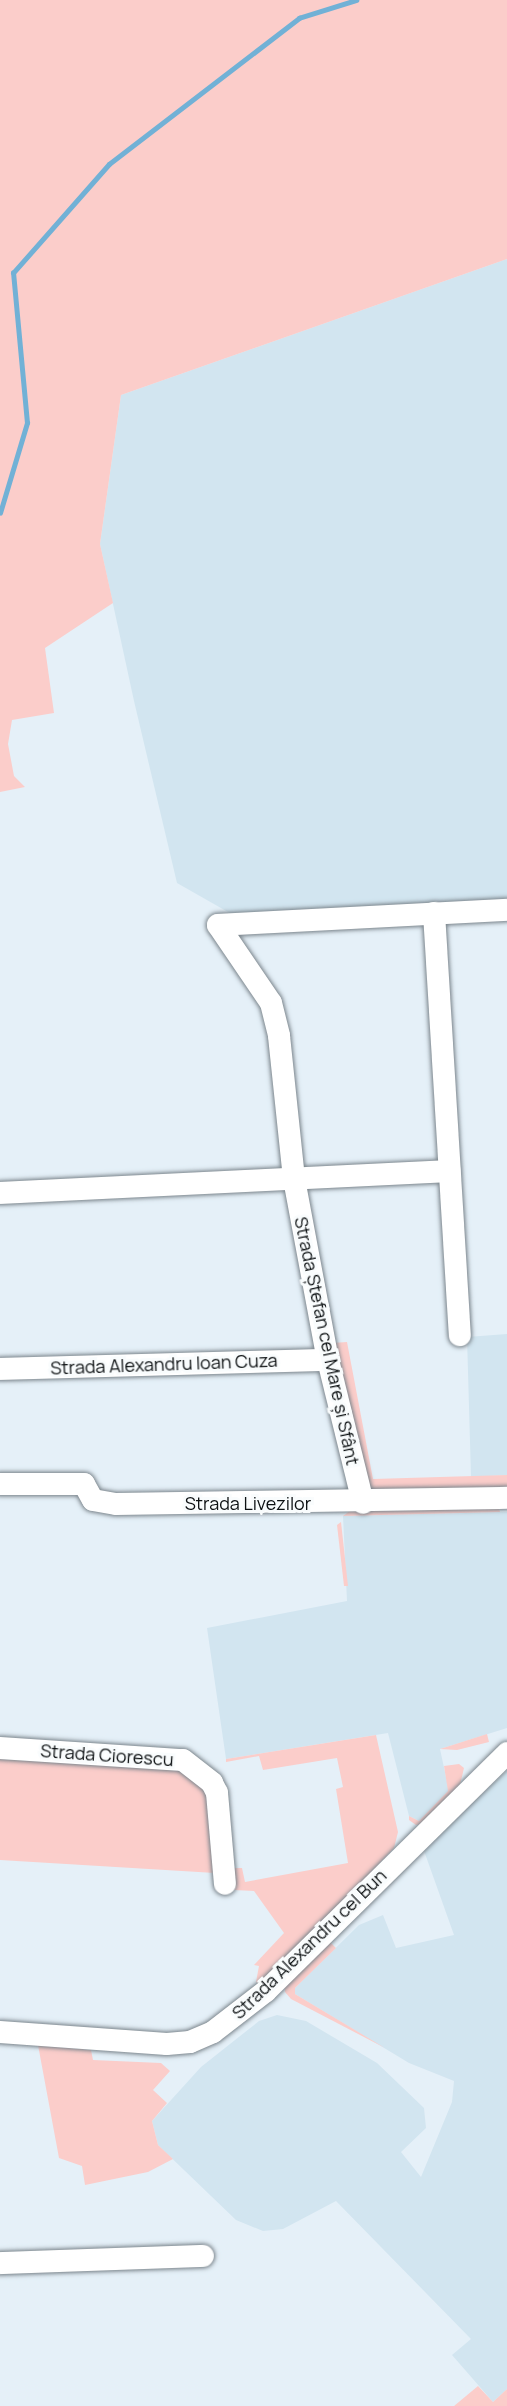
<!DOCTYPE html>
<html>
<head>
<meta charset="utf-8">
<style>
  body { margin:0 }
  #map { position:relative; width:507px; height:2406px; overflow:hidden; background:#e5f0f8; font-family:Manrope,sans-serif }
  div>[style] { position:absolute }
  .built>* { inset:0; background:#d2e5f0 }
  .green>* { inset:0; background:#fbcdca }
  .stream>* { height:4.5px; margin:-2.25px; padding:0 2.25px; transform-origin:2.25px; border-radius:2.25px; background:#71b1d6 }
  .roads { filter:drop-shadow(0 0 2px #7c868d) drop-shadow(0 0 2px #7c868d) }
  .minor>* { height:22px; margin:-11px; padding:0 11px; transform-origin:11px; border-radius:11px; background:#fff }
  span { translate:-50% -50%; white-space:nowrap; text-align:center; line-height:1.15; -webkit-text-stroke:6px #f9fcfd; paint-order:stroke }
  .street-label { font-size:18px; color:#0c1012 }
</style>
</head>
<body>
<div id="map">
  <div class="built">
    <div style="clip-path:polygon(507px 259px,507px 904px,235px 916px,177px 883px,134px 701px,100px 544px,121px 395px)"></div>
    <div style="clip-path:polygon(507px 1334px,507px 1475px,471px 1477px,467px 1337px)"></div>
    <div style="clip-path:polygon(507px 1512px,507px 1728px,440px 1749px,449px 1791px,419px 1821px,409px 1816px,388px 1733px,226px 1759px,207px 1628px,347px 1601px,343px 1516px)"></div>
    <div style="clip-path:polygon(507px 1771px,507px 2389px,493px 2402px,452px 2355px,471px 2339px,336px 2201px,283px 2229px,263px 2231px,236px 2220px,158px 2145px,152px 2121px,201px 2067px,259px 2021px,277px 2015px,306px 2021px,377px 2063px,424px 2108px,426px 2128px,401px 2152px,421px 2177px,452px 2102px,454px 2081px,409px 2063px,295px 1994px,295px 1988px,359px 1925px,383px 1915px,396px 1948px,454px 1935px,423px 1848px)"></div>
  </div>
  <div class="green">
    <div style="clip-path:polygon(0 0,507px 0,507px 259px,121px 395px,100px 544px,113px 603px,45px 648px,54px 713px,12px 720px,8px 744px,14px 776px,25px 787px,0 792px)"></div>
    <div style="clip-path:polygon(347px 1342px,373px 1479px,507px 1475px,507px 1493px,383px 1498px,367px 1486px,332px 1343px)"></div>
    <div style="clip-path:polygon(498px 1505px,500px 1512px,343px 1516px,351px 1510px)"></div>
    <div style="clip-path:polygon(341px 1522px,348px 1586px,344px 1586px,337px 1525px)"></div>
    <div style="clip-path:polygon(487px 1734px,489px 1742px,457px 1750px,440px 1749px)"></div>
    <div style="clip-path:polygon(376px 1735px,398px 1832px,394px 1848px,262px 1987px,256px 1982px,259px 1966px,254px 1965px,284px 1933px,254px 1891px,234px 1890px,232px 1868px,242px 1868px,245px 1882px,348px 1863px,336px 1789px,343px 1787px,337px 1758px,263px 1770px,259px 1756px,226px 1762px,226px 1759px)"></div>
    <div style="clip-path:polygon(0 1759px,181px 1767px,209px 1785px,215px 1873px,0 1860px)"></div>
    <div style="clip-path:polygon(459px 1764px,464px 1768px,460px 1785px,422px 1824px,416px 1825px,409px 1820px,409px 1816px,419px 1821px,448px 1791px,444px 1766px)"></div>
    <div style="clip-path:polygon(327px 1939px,336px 1948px,295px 1988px,295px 1994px,385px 2048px,291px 1999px,285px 1992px,284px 1983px)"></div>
    <div style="clip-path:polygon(38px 2045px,91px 2050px,93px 2060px,161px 2063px,170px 2071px,153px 2090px,167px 2103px,152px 2121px,158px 2145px,173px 2159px,148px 2172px,85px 2185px,82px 2166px,59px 2158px)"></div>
    <div style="clip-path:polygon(478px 2386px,493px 2402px,507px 2389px,507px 2406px,454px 2406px)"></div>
  </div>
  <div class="stream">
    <div style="left:0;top:513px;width:94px;rotate:-73.3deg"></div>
    <div style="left:27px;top:423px;width:151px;rotate:-95.3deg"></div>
    <div style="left:13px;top:273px;width:145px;rotate:-48.6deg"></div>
    <div style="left:109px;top:164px;width:240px;rotate:-37.5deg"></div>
    <div style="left:299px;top:18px;width:60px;rotate:-17.5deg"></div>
  </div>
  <div class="roads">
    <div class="minor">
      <div style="left:434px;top:913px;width:423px;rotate:86.5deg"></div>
      <div style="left:218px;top:925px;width:94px;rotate:55.8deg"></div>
      <div style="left:271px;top:1003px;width:34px;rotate:76deg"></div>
      <div style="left:279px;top:1036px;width:144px;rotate:84deg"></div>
      <div style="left:294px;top:1179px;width:184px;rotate:79.4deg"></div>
      <div style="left:328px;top:1360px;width:147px;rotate:76.2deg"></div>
      <div style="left:218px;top:925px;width:289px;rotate:-3deg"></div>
      <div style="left:0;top:1193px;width:450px;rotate:-2.8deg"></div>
      <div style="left:0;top:1369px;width:328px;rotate:-1.6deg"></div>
      <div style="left:0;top:1484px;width:84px"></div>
      <div style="left:84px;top:1484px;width:18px;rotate:61deg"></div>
      <div style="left:93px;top:1500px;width:23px;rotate:10deg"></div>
      <div style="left:116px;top:1504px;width:391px;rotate:-0.9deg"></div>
      <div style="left:0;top:1748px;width:183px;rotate:3.8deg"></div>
      <div style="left:183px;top:1760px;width:37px;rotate:38deg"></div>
      <div style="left:212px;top:1783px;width:11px;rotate:63deg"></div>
      <div style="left:217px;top:1793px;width:91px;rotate:85deg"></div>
      <div style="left:0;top:2032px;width:167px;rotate:4.1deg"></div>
      <div style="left:167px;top:2044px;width:23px;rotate:-5deg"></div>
      <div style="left:190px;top:2042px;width:25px;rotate:-23deg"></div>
      <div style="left:213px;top:2032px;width:67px;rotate:-37.7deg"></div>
      <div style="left:266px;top:1991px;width:339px;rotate:-44.6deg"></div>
      <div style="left:0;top:2263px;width:203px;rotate:-2deg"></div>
    </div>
  </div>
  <div class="street-label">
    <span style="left:327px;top:1341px;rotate:78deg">Strada Ștefan cel Mare și Sfânt</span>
    <span style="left:164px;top:1364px;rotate:-2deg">Strada Alexandru Ioan Cuza</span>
    <span style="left:248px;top:1503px">Strada Livezilor</span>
    <span style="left:107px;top:1755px;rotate:4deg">Strada Ciorescu</span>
    <span style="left:309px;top:1944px;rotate:-44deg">Strada Alexandru cel Bun</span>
  </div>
</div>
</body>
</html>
